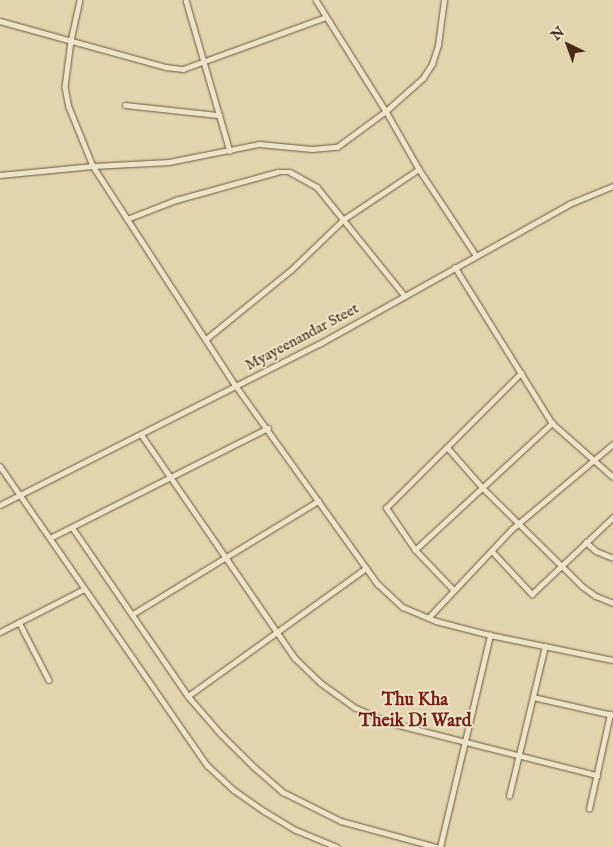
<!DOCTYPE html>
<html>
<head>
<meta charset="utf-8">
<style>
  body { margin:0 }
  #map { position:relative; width:613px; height:847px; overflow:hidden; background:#e3d5ad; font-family:"IM FELL English",serif }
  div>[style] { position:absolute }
  .roads { filter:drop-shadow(0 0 1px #70553b) drop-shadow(0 0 1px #70553b) }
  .minor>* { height:4.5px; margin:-2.25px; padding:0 2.25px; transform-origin:2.25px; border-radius:2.25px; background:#ede4ca }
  span { translate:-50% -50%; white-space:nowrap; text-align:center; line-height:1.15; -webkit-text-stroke:4px #ede4ca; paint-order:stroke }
  .street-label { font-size:15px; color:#492a15 }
  .quarter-label { font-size:18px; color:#7a1f14; font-weight:700 }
  .north { position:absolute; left:543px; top:20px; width:50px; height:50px; -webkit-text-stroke:4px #ede4ca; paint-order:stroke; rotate:318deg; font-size:14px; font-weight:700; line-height:20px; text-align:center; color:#492a15 }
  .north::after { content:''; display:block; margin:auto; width:18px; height:22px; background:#492a15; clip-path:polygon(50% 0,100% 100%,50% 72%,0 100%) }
</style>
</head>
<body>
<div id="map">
  <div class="roads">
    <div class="minor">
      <div style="left:80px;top:0;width:42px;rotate:102.4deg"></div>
      <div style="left:71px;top:41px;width:46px;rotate:97.4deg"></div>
      <div style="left:65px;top:87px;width:20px;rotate:79deg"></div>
      <div style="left:69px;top:107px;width:64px;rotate:67.9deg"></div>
      <div style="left:93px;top:166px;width:262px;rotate:57deg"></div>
      <div style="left:236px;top:386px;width:244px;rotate:54.4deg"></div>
      <div style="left:378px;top:584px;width:34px;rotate:43deg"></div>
      <div style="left:403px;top:607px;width:36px;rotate:23deg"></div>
      <div style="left:436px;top:621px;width:56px;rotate:14.5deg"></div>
      <div style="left:490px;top:635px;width:126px;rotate:11.5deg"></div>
      <div style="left:186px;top:0;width:157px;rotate:73.8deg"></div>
      <div style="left:316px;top:0;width:131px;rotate:57.8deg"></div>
      <div style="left:386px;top:111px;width:67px;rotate:60.4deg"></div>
      <div style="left:419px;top:169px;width:103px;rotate:56.5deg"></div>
      <div style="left:0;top:21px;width:172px;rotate:15.5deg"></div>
      <div style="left:166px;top:67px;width:17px;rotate:7deg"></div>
      <div style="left:183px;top:69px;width:152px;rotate:-20deg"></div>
      <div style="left:125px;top:105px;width:95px;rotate:6.1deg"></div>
      <div style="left:0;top:175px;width:93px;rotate:-5.5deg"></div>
      <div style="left:93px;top:166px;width:76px;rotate:-3deg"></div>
      <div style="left:169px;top:162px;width:92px;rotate:-11.3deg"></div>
      <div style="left:259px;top:144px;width:53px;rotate:5.4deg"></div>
      <div style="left:312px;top:149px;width:25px;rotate:-5deg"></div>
      <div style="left:337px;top:147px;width:61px;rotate:-36.3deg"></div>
      <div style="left:386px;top:111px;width:50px;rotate:-41.7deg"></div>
      <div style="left:423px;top:78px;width:17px;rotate:-57deg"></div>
      <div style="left:432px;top:64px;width:20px;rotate:-72deg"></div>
      <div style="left:438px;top:45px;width:45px;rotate:-82.4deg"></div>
      <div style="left:127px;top:219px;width:53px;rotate:-21.2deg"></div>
      <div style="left:176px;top:200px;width:105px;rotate:-15.5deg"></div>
      <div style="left:277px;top:172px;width:13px"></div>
      <div style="left:290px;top:172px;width:31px;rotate:29deg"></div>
      <div style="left:317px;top:187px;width:140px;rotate:51.1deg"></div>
      <div style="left:455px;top:267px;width:184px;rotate:58.1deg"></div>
      <div style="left:552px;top:423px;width:81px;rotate:41.5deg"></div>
      <div style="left:206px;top:339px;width:109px;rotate:-39.1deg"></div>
      <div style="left:291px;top:270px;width:74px;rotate:-43.9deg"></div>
      <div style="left:344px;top:219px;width:90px;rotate:-33.7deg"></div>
      <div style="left:141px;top:434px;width:272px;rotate:55.5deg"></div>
      <div style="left:295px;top:658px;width:36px;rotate:44deg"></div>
      <div style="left:321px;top:683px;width:41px;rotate:36deg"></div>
      <div style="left:354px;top:707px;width:36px;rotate:24deg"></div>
      <div style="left:387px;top:722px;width:217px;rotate:14.2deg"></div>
      <div style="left:447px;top:447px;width:55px;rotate:48.7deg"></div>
      <div style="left:483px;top:488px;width:139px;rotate:44.7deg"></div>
      <div style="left:582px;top:586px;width:17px;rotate:36deg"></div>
      <div style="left:596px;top:596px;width:18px;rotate:22deg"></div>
      <div style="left:0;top:466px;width:364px;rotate:55.3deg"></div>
      <div style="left:207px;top:765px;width:37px;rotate:43deg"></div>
      <div style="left:234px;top:790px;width:37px;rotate:35deg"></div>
      <div style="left:264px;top:811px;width:37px;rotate:31deg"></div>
      <div style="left:296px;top:830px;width:44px;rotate:22.5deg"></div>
      <div style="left:0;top:505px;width:357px;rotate:-26.8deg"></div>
      <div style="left:319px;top:344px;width:287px;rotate:-29.2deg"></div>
      <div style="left:569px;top:204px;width:48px;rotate:-22.2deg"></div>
      <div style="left:72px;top:527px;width:205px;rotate:55.5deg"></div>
      <div style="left:188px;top:696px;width:50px;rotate:49deg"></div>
      <div style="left:221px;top:734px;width:45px;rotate:45deg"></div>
      <div style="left:253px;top:766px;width:40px;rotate:41deg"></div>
      <div style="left:283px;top:792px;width:65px;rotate:26.6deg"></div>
      <div style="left:341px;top:821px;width:99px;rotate:15.2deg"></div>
      <div style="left:50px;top:538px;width:244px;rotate:-26.8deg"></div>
      <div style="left:586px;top:542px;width:13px;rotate:42deg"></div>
      <div style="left:596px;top:551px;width:18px;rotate:22deg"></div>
      <div style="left:415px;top:550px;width:187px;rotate:-42.8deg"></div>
      <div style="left:492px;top:551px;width:59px;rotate:47.1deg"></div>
      <div style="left:532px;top:594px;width:112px;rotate:-43.5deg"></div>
      <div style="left:454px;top:591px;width:57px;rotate:-133.6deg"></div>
      <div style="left:415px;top:550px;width:51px;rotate:-124.6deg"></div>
      <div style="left:386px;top:508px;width:191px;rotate:-45deg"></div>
      <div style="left:133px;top:614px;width:217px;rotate:-31.4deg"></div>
      <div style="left:428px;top:618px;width:122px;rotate:-46.7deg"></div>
      <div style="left:512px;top:529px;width:132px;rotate:-40.1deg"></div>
      <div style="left:19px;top:622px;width:65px;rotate:62.7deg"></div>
      <div style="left:0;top:632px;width:94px;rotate:-27.1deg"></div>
      <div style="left:188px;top:696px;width:219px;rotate:-35.7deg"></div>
      <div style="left:533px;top:697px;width:81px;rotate:12.8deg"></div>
      <div style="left:509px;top:796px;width:154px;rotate:-76.5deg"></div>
      <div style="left:589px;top:809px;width:97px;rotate:-77.5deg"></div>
      <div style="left:440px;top:847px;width:218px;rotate:-76.7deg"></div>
    </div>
  </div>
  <div class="street-label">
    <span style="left:302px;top:337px;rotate:-28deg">Myayeenandar Steet</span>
  </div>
  <div class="quarter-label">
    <span style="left:415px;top:712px">Thu Kha<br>Theik Di Ward</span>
  </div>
  <div class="north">N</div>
</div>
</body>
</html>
